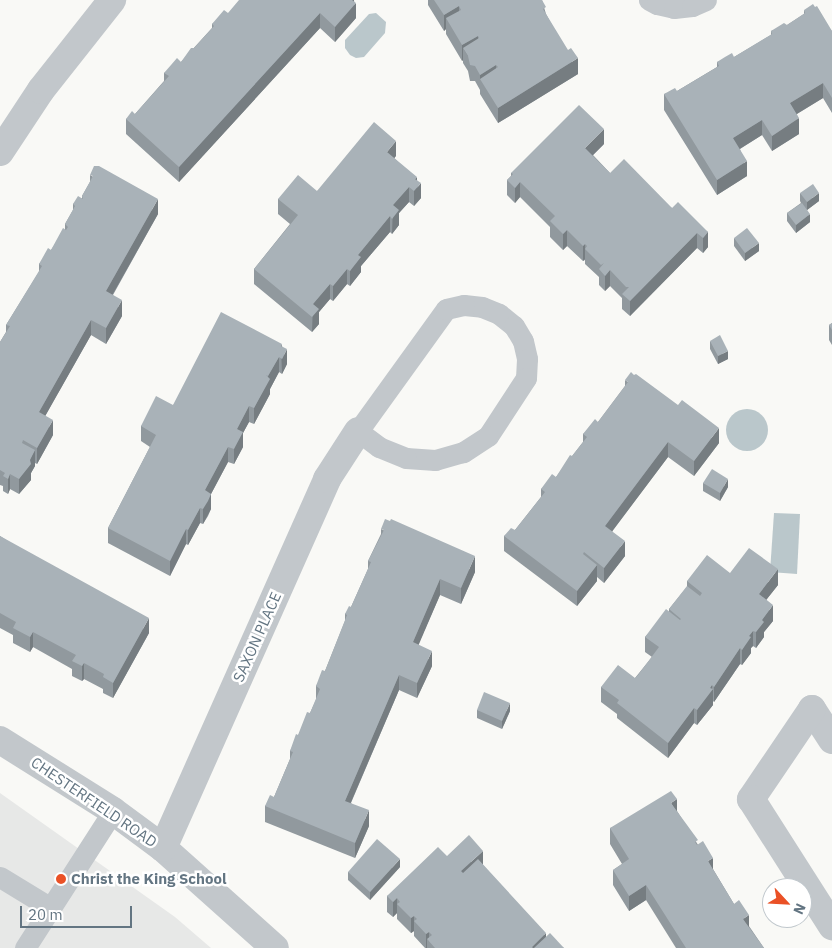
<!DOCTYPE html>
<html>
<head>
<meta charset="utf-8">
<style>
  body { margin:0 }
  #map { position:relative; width:832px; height:948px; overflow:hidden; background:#f9f9f6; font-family:"IBM Plex Sans",sans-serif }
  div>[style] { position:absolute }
  .built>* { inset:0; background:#e7e8e7 }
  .water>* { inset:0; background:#bac7cb }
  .round { border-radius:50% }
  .service>* { height:21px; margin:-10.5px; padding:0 10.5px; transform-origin:10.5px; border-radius:10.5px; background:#c2c7cb }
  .minor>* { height:28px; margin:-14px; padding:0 14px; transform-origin:14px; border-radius:14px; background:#c2c7cb }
  .wall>* { inset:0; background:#91999e }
  .shaded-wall>* { inset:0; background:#767d81 }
  .building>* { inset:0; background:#a9b2b8 }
  .dots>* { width:14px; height:14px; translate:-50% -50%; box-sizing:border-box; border:2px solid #fff; border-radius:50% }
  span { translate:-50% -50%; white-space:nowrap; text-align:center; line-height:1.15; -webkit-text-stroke:5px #fff; paint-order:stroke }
  .street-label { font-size:15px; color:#637582 }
  .poi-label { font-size:15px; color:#637582; font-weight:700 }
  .left { translate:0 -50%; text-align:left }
  .north { position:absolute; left:762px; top:878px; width:50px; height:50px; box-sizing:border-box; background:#fff; border:1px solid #c1c8cd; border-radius:50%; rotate:115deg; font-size:14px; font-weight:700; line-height:20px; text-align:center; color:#637582 }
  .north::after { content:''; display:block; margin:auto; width:18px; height:22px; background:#ea5126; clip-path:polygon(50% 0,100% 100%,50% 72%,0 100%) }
  .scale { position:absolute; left:20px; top:906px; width:112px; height:22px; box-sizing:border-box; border:2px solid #637582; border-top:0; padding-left:6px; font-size:15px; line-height:18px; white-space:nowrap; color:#637582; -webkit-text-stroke:4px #fff; paint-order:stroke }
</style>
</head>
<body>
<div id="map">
  <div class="built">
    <div style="clip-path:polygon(0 793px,175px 917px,211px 948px,0 948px)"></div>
  </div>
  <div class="water">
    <div style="clip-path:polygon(376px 13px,386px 22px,385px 33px,364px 57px,356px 58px,350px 55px,345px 48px,345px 40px,369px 14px)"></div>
    <div class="round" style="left:726px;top:409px;width:42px;height:42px"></div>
    <div style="clip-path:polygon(774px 513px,800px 514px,797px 574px,770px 572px)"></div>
  </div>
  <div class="service">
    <div style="left:649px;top:0;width:9px;rotate:27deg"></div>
    <div style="left:657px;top:4px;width:17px;rotate:13deg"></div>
    <div style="left:674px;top:8px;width:18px;rotate:-6deg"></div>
    <div style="left:692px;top:6px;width:15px;rotate:-23deg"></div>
    <div style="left:464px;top:305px;width:18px;rotate:6deg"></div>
    <div style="left:482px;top:307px;width:18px;rotate:22deg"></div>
    <div style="left:499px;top:314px;width:19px;rotate:39deg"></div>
    <div style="left:514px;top:326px;width:17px;rotate:59deg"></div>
    <div style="left:523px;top:341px;width:18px;rotate:77deg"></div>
    <div style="left:527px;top:359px;width:19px;rotate:93deg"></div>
    <div style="left:526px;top:378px;width:69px;rotate:123.2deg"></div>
    <div style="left:488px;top:436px;width:30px;rotate:147deg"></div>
    <div style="left:463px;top:452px;width:29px;rotate:164deg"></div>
    <div style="left:435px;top:460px;width:29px;rotate:-176deg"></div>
    <div style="left:406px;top:458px;width:29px;rotate:-158deg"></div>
    <div style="left:379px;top:447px;width:26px;rotate:-143deg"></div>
    <div style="left:358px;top:431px;width:150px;rotate:-54.2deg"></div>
    <div style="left:446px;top:309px;width:18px;rotate:-13deg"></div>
    <div style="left:0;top:877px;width:60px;rotate:31.3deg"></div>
    <div style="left:25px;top:948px;width:163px;rotate:-57.3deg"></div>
  </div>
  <div class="minor">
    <div style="left:0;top:152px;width:74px;rotate:-56.5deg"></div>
    <div style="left:41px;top:90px;width:115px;rotate:-51.7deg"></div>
    <div style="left:0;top:740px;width:133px;rotate:32.1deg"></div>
    <div style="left:113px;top:811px;width:62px;rotate:36.5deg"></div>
    <div style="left:163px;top:848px;width:150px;rotate:41.8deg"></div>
    <div style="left:832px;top:740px;width:37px;rotate:-123deg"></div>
    <div style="left:812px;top:709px;width:109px;rotate:124.1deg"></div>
    <div style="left:751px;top:799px;width:151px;rotate:57.5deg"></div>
    <div style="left:163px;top:848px;width:404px;rotate:-66deg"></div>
    <div style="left:327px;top:479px;width:57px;rotate:-57.1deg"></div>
  </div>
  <div class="wall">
    <div style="clip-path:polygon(354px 0,356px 18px,335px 42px,320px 28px,179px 182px,126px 134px,126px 119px,135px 114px,164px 81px,164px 73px,181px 62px,212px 28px,212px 24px,228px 13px)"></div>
    <div style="clip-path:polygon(428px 0,542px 0,546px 14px,578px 74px,498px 123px,480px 94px,480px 90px,475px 81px,470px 81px,468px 71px,463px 63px,463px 60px,462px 61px,446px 34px,446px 29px,444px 31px,428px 5px)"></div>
    <div style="clip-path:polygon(804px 10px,832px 31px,832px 113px,823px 98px,797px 114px,799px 134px,772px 151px,762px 135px,740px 149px,747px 176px,717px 195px,664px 110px,664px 94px,677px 91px,717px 67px,717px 62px,734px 57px,771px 35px,771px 31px,787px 25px,804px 14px)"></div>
    <div style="clip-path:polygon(604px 144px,593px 155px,610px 173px,672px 208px,708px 232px,708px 247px,703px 253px,697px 248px,630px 316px,622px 309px,622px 298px,610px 286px,605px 291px,599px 285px,599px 277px,585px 264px,585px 260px,583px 261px,567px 246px,563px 250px,550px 237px,550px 227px,520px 197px,515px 203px,507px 195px,507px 180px,511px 176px,511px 173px)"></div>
    <div style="clip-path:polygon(396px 156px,394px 158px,417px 180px,421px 198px,414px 206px,409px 202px,399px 213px,399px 225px,392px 234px,390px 232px,361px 266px,361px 272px,350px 286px,347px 284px,333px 301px,330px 299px,319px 312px,319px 324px,312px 332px,254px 284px,254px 269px,290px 224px,278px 214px,278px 199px,317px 191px)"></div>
    <div style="clip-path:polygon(90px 175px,158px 214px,113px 295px,122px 316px,106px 344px,91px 335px,45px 416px,53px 435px,37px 464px,35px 463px,35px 466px,31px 473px,31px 480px,19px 494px,10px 489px,8px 494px,3px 491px,3px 486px,0 485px,0 342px,6px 332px,6px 325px,39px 272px,39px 264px,51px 250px,65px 230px,65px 224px,73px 210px,73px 204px,82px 198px,82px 196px,90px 182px)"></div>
    <div style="clip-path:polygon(800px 193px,819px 201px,807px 210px,810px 222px,796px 233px,787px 221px,787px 213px,801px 203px,800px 201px)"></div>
    <div style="clip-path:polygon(734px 238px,759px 251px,745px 261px,734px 246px)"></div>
    <div style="clip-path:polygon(832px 323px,832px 345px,829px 340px,829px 325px)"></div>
    <div style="clip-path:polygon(710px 341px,728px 359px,718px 364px,710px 349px)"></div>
    <div style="clip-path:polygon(282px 346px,287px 364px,282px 374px,279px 372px,270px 389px,270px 394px,254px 424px,249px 422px,243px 433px,243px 447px,234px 464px,228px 462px,211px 494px,211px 509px,208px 516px,203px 524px,200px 523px,188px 545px,186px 544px,170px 576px,108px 543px,108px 528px,150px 447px,141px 441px,141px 426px,173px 405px)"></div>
    <div style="clip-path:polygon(625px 380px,719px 443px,694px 476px,668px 457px,612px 531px,625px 556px,604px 583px,597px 577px,597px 581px,577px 606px,504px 551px,504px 536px,515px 530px,541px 497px,541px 489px,556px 477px,583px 442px,583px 434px,598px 422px,625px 386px)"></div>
    <div style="clip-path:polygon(703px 483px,728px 487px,720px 501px,703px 491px)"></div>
    <div style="clip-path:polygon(381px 529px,475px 572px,461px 604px,440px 595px,418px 645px,432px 666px,417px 698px,399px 690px,351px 803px,369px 826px,355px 858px,265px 822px,265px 806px,274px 797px,290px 759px,290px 751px,310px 713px,316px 700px,316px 686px,325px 671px,345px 621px,345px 614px,351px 607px,368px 569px,368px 561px,381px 534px)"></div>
    <div style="clip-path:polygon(0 536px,149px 633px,113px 698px,103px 693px,103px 689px,84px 679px,82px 681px,72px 676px,72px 669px,33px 647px,30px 652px,13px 643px,13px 635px,0 628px)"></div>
    <div style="clip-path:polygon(730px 573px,778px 585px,766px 600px,773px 621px,764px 632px,764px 637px,756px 648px,753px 646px,751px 648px,751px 653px,742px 665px,740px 664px,714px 702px,713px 701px,713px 705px,697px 725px,694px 723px,668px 758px,617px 718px,617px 714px,601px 702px,601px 687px,635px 678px,652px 657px,645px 652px,645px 637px,669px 612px,669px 609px,687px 587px,687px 581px)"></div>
    <div style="clip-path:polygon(477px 710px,510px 711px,502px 729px,477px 718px)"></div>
    <div style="clip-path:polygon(677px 811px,713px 869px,734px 904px,764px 948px,676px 948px,646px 900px,629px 911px,613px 885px,613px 870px,622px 864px,610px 844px,610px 828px)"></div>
    <div style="clip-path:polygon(447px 856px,483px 865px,546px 937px,564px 948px,425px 948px,414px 936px,414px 931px,411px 933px,397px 919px,397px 913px,393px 917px,387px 912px,387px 896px)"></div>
    <div style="clip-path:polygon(400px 867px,370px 900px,348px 880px,348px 872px)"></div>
  </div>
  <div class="shaded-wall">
    <div style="clip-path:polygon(351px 0,354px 0,354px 5px,356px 3px,356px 18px,335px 42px,335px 27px)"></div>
    <div style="clip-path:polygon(459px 6px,459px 21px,446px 18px,446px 29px,444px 31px,444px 15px)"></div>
    <div style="clip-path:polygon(320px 13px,320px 28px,179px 182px,179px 167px)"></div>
    <div style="clip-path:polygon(478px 36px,478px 51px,468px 56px,463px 48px,463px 60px,462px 61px,462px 45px)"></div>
    <div style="clip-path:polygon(578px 58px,578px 74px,498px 123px,498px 108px)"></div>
    <div style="clip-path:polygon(496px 65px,496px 80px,480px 79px,480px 90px,480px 75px)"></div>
    <div style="clip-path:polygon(823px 83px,823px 98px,790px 118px,790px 103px)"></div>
    <div style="clip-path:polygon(799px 118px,799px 134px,772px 151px,772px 136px)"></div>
    <div style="clip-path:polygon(762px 120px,762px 135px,733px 153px,733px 138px)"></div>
    <div style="clip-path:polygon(604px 129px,604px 144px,585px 163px,585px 148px)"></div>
    <div style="clip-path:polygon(396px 141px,396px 156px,387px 167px,387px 152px)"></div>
    <div style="clip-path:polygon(747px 161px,747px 176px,717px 195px,717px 180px)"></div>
    <div style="clip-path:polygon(417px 177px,417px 188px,421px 183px,421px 198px,414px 206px,414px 191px,415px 179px)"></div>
    <div style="clip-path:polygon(520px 182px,520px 197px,515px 203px,515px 188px)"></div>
    <div style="clip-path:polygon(409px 187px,409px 202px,399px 213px,399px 225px,392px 234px,393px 205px)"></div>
    <div style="clip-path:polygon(819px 193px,819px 201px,807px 210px,807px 202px)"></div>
    <div style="clip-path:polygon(158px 199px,158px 214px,106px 306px,106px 291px)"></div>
    <div style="clip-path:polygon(810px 214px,810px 222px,796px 233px,796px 225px)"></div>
    <div style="clip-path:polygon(390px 216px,390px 232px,361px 266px,361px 272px,350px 286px,350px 271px,358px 255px)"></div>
    <div style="clip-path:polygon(567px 230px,567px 246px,563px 250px,563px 234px)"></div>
    <div style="clip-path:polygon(708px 232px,708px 247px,703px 253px,703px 238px)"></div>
    <div style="clip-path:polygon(697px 233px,697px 248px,630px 316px,630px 301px)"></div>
    <div style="clip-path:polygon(759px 243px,759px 251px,745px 261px,745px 253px)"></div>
    <div style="clip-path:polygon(585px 244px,585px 259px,583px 261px,583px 246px)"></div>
    <div style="clip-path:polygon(347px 269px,347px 284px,333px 301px,333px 286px)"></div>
    <div style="clip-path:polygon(610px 270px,610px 286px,605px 291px,605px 276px)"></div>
    <div style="clip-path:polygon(330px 284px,330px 299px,319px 312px,319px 324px,312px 332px,313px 304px)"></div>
    <div style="clip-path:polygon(122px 300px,122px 316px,106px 344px,106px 328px)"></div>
    <div style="clip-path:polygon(91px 320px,91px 335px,39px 427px,39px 412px)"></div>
    <div style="clip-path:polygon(282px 344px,282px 359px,287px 349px,287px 364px,282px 374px,281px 346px)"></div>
    <div style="clip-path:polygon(728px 351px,728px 359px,718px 364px,718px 356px)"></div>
    <div style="clip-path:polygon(279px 357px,279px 372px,270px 389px,270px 394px,254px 424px,254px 408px,268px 381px,268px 376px)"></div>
    <div style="clip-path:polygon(249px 406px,249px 422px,243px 433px,243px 447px,234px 464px,234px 449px,237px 429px)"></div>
    <div style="clip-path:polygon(53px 420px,53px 435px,37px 464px,37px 448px)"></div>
    <div style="clip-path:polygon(719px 428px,719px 443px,694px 476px,694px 461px)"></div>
    <div style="clip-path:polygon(668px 442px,668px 457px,605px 541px,605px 526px)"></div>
    <div style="clip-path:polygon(228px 447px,228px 462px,211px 494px,211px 509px,203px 524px,203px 509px,205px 490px)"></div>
    <div style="clip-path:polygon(35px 450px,35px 466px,31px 473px,31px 480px,19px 494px,19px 479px)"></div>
    <div style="clip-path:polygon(10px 474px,10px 489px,8px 494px,8px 479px)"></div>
    <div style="clip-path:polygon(728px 479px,728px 487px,720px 501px,720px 493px)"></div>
    <div style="clip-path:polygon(200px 508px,200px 523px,188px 545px,188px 530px)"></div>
    <div style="clip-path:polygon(186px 529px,186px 544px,170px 576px,170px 561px)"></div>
    <div style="clip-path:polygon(625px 541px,625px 556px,604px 583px,604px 568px)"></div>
    <div style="clip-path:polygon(475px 556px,475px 572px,461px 604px,461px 588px)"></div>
    <div style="clip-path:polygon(597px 565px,597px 581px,577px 606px,577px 591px)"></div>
    <div style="clip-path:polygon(778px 569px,778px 585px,759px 609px,759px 594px)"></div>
    <div style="clip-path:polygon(440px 579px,440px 595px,413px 658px,413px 642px)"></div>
    <div style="clip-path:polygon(773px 605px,773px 621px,764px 632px,764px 637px,756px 648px,756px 632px,762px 620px)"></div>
    <div style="clip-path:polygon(149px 618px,149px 633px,113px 698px,113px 683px)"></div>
    <div style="clip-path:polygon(753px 631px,753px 646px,751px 648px,751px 653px,742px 665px,742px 650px,749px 636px)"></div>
    <div style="clip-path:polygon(33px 632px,33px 647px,30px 652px,30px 637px)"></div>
    <div style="clip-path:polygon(740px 648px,740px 664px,714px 702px,714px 687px)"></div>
    <div style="clip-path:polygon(432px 651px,432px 666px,417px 698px,417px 683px)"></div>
    <div style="clip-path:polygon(84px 663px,84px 679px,82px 681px,82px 666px)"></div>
    <div style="clip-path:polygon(399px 675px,399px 690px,345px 816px,345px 801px)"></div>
    <div style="clip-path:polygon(712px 685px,712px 690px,713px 689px,713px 705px,697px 725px,697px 710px)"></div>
    <div style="clip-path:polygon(510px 703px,510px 711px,502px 729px,502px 721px)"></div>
    <div style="clip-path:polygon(694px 708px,694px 723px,668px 758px,668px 743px)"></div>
    <div style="clip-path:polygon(677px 799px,677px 814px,671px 803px)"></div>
    <div style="clip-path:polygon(369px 810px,369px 826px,355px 858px,355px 843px)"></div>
    <div style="clip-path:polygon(483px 851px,483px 866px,461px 887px,461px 871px)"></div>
    <div style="clip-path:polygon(713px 858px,713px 873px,708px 861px)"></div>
    <div style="clip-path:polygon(400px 859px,400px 867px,370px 900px,370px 892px)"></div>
    <div style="clip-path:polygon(646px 885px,646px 900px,629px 911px,629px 896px)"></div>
    <div style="clip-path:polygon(397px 898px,397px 913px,393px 917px,393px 902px)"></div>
    <div style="clip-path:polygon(749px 915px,749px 930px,743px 919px)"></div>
    <div style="clip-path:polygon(414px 916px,414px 931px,411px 933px,411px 918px)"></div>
    <div style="clip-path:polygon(429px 932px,429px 941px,427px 939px,427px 948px,426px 948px,426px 934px)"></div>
    <div style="clip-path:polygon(546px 933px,546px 948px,532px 948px,532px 947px)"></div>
  </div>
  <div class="building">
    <div style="clip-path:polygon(239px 0,352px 0,356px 3px,335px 27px,320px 13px,179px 167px,126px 119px,132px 111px,135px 114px,169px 76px,164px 73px,171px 65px,177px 58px,181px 62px,191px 48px,194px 48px,214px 26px,212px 24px,224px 10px,228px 13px)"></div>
    <div style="clip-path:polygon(434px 0,542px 0,546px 7px,543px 9px,568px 50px,571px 48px,578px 58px,498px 108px,480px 79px,498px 67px,496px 65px,480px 75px,475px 66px,470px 65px,468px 56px,463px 48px,479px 38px,478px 36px,462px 45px,446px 18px,461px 10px,459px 6px,444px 15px)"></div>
    <div style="clip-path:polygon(813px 4px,815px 7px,817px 6px,832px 31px,832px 98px,823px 83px,790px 103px,799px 118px,772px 136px,762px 120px,733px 138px,747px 161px,717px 180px,664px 94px,675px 88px,677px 91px,719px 66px,717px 62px,725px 57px,732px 53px,734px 57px,772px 34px,771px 31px,784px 23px,787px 25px,805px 13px,804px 10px)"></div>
    <div style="clip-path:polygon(579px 105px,604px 129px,585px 148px,610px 173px,624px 159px,672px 208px,678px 202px,708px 232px,703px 238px,697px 233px,630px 301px,622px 294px,629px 287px,626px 287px,610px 270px,605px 276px,599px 269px,604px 263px,601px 265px,585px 249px,587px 246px,585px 244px,583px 246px,567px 230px,563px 234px,550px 221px,555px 216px,520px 182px,515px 188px,507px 180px,513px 174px,511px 173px)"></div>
    <div style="clip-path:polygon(374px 122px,396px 141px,387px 152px,417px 177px,415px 179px,421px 183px,414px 191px,409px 187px,393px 205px,399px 210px,392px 219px,390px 216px,358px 255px,361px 257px,350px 271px,347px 269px,333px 286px,330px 284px,313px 304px,319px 309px,312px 317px,254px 269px,298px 215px,278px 199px,298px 175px,317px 191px)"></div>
    <div style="clip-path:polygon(94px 166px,99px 166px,158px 199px,106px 291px,122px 300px,106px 328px,91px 320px,39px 412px,53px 420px,37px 448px,23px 440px,22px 443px,35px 450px,30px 460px,31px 464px,19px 479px,10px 474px,8px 479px,3px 476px,5px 473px,0 470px,0 342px,10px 326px,6px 325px,42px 266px,39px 264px,48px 248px,51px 250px,63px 228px,66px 230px,68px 227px,65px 224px,75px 206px,73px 204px,78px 196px,83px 199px,82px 196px,93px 176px,90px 175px)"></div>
    <div style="clip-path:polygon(813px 184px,819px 193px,807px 202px,800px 193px)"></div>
    <div style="clip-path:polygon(802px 203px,810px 214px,796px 225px,787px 213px)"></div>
    <div style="clip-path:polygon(747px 228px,759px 243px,745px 253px,734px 238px)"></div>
    <div style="clip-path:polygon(221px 312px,282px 344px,281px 346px,287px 349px,282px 359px,279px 357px,268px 376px,266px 375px,270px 379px,254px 408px,249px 406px,237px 429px,243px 432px,234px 449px,228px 447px,205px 490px,211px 494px,208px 501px,203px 509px,200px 508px,188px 530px,186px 529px,170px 561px,108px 528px,156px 435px,141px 426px,156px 396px,173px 405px)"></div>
    <div style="clip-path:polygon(832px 323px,832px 330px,829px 325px)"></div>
    <div style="clip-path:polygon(720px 335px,728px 351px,718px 356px,710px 341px)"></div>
    <div style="clip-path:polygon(631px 372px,634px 375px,636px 374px,678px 405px,682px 400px,719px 428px,694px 461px,668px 442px,605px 526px,625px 541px,604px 568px,584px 552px,583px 554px,597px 565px,577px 591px,504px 536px,511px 528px,515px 530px,545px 492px,541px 489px,552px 474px,556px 477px,570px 455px,572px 456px,587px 437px,583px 434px,595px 419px,598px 422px,628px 382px,625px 380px)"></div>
    <div style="clip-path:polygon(712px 469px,728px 479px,720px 493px,703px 483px)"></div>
    <div style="clip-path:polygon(385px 519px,390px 521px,391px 519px,475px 556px,461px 588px,440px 579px,413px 642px,432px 651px,417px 683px,399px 675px,345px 801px,369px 810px,355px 843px,265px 806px,270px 795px,274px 797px,293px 752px,290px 751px,296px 734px,298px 735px,307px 712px,310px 713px,320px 689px,316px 686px,322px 670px,325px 671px,347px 615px,345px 614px,349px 606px,351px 607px,371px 562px,368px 561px,384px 530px,381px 529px)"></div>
    <div style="clip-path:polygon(0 536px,149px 618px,113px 683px,103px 677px,104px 674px,84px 663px,82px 666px,72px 661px,76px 655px,33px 632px,30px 637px,13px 628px,16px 622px,0 613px)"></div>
    <div style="clip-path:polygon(749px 548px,778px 569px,759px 594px,773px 605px,762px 620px,764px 622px,756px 632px,753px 631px,749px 636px,751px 637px,742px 650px,740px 648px,714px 687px,712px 685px,710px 688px,713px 689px,697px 710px,694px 708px,668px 743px,617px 703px,619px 700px,601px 687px,618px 665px,635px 678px,638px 675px,659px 647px,645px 637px,666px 609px,680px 620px,681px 619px,669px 609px,687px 586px,700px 596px,702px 593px,687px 581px,707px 555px,730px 573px)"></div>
    <div style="clip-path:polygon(484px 692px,510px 703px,502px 721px,477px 710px)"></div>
    <div style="clip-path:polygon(671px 791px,677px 799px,671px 803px,698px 840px,695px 842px,697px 845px,703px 841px,713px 858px,708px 861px,734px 904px,739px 900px,749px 915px,743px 919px,764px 948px,686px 948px,646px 885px,629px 896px,613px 870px,629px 859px,610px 828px)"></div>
    <div style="clip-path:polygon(469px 835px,483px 851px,461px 871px,463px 873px,478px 859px,546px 933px,532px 947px,533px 948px,435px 948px,427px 939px,432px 935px,429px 932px,426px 934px,414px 921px,417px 919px,414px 916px,411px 918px,397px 904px,400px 902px,397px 898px,393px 902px,387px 896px,438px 847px,447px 856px)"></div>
    <div style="clip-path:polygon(377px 839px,400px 859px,370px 892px,348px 872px)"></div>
    <div style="clip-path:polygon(550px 933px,564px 948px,534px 948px)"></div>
  </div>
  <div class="dots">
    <div style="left:61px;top:879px;background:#ea5126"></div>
  </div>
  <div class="street-label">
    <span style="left:257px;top:637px;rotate:-66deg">SAXON PLACE</span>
    <span style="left:94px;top:802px;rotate:34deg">CHESTERFIELD ROAD</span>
  </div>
  <div class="poi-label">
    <span class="left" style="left:71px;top:879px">Christ the King School</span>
  </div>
  <div class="north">N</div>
  <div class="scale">20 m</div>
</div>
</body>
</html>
